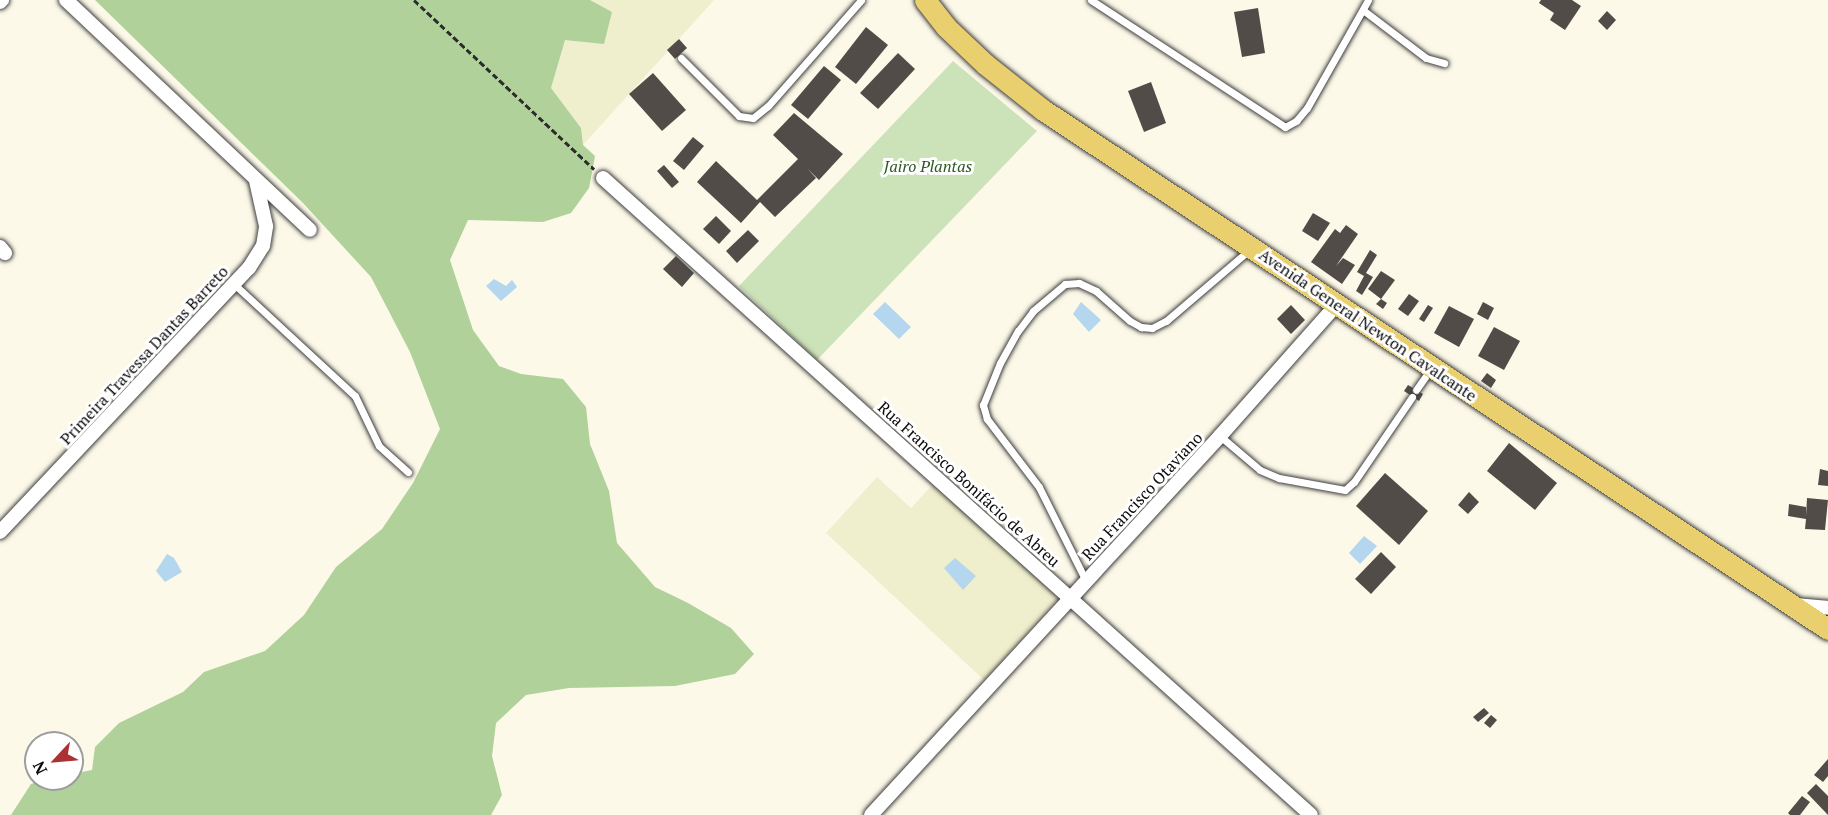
<!DOCTYPE html>
<html>
<head>
<meta charset="utf-8">
<style>
  body { margin:0 }
  #map { position:relative; width:1828px; height:815px; overflow:hidden; background:#fdf9e9; font-family:"PT Serif",serif }
  div>[style] { position:absolute }
  .farmland>* { inset:0; background:#efeecd }
  .green>* { inset:0; background:#cce2b8 }
  .forest>* { inset:0; background:#b0d199 }
  .water>* { inset:0; background:#b4d6ee }
  .building>* { inset:0; background:#514c48 }
  .path>* { height:3px; margin-top:-1.5px; transform-origin:0; background:repeating-linear-gradient(90deg,#2c2c2c 0 6px,transparent 0 9px) }
  .roads { filter:drop-shadow(0 0 2px #3d3d3d) drop-shadow(0 0 2px #3d3d3d) }
  .service>* { height:7px; margin:-3.5px; padding:0 3.5px; transform-origin:3.5px; border-radius:3.5px; background:#fff }
  .minor>* { height:14px; margin:-7px; padding:0 7px; transform-origin:7px; border-radius:7px; background:#fff }
  .primary>* { height:21px; margin:-10.5px; padding:0 10.5px; transform-origin:10.5px; border-radius:10.5px; background:#e9cf6d }
  span { translate:-50% -50%; white-space:nowrap; text-align:center; line-height:1.15; -webkit-text-stroke:6px #fff; paint-order:stroke }
  .park-label { font-size:16px; color:#2c5923; font-style:italic }
  .street-label { font-size:16px; color:#0a0a0a }
  .north { position:absolute; left:24px; top:731px; width:60px; height:60px; box-sizing:border-box; background:#fff; border:2px solid #9d9d9d; border-radius:50%; rotate:244deg; font-size:16px; font-weight:700; line-height:24px; text-align:center; color:#0a0a0a }
  .north::after { content:''; display:block; margin:auto; width:21px; height:27px; background:#aa3234; clip-path:polygon(50% 0,100% 100%,50% 72%,0 100%) }
</style>
</head>
<body>
<div id="map">
  <div class="farmland">
    <div style="clip-path:polygon(590px 0,714px 0,583px 145px,581px 128px,551px 88px,565px 39px,604px 43px,611px 12px)"></div>
    <div style="clip-path:polygon(877px 477px,911px 508px,935px 482px,1060px 597px,984px 680px,826px 533px)"></div>
  </div>
  <div class="green">
    <div style="clip-path:polygon(953px 61px,1037px 131px,817px 360px,739px 286px)"></div>
  </div>
  <div class="forest">
    <div style="clip-path:polygon(95px 0,590px 0,612px 12px,604px 44px,565px 40px,551px 88px,581px 128px,583px 145px,595px 156px,589px 188px,571px 213px,543px 222px,468px 220px,450px 260px,473px 330px,499px 366px,521px 374px,563px 379px,586px 407px,590px 444px,609px 491px,617px 543px,655px 587px,688px 603px,731px 628px,754px 654px,735px 674px,675px 686px,569px 688px,526px 695px,496px 723px,492px 756px,502px 795px,491px 815px,11px 815px,31px 784px,48px 779px,72px 779px,72px 774px,92px 770px,95px 747px,119px 723px,183px 692px,204px 672px,265px 651px,304px 615px,336px 567px,382px 529px,413px 483px,440px 429px,410px 352px,371px 277px,303px 203px)"></div>
  </div>
  <div class="water">
    <div style="clip-path:polygon(494px 279px,506px 286px,512px 280px,517px 287px,501px 301px,486px 286px)"></div>
    <div style="clip-path:polygon(885px 302px,911px 327px,899px 339px,873px 314px)"></div>
    <div style="clip-path:polygon(1081px 302px,1101px 320px,1089px 332px,1073px 314px)"></div>
    <div style="clip-path:polygon(1364px 536px,1377px 546px,1360px 564px,1349px 553px)"></div>
    <div style="clip-path:polygon(167px 554px,174px 558px,182px 572px,165px 582px,156px 571px)"></div>
    <div style="clip-path:polygon(955px 558px,976px 576px,963px 590px,944px 568px)"></div>
  </div>
  <div class="building">
    <div style="clip-path:polygon(1541px 0,1572px 0,1581px 6px,1565px 30px,1550px 20px,1554px 13px,1539px 3px)"></div>
    <div style="clip-path:polygon(1258px 8px,1265px 53px,1242px 57px,1234px 12px)"></div>
    <div style="clip-path:polygon(1607px 11px,1616px 20px,1607px 30px,1598px 21px)"></div>
    <div style="clip-path:polygon(866px 27px,888px 45px,856px 84px,835px 67px)"></div>
    <div style="clip-path:polygon(679px 39px,687px 48px,675px 59px,667px 50px)"></div>
    <div style="clip-path:polygon(898px 53px,915px 69px,878px 109px,860px 93px)"></div>
    <div style="clip-path:polygon(824px 66px,841px 80px,808px 119px,791px 105px)"></div>
    <div style="clip-path:polygon(653px 73px,686px 110px,662px 131px,629px 94px)"></div>
    <div style="clip-path:polygon(1151px 82px,1166px 123px,1144px 132px,1128px 91px)"></div>
    <div style="clip-path:polygon(794px 113px,843px 154px,819px 180px,807px 168px,816px 178px,775px 217px,760px 202px,741px 223px,697px 182px,716px 161px,757px 200px,798px 159px,773px 135px)"></div>
    <div style="clip-path:polygon(693px 137px,704px 146px,684px 170px,673px 161px)"></div>
    <div style="clip-path:polygon(664px 165px,679px 182px,672px 188px,657px 171px)"></div>
    <div style="clip-path:polygon(1313px 213px,1330px 223px,1318px 241px,1302px 231px)"></div>
    <div style="clip-path:polygon(716px 216px,731px 231px,719px 244px,703px 229px)"></div>
    <div style="clip-path:polygon(1346px 225px,1358px 234px,1336px 266px,1343px 258px,1355px 265px,1342px 284px,1311px 262px,1335px 229px,1340px 233px)"></div>
    <div style="clip-path:polygon(748px 230px,759px 241px,737px 263px,726px 251px)"></div>
    <div style="clip-path:polygon(1370px 250px,1377px 255px,1366px 273px,1373px 277px,1362px 295px,1356px 291px,1364px 276px,1357px 272px)"></div>
    <div style="clip-path:polygon(676px 256px,694px 273px,682px 287px,663px 269px)"></div>
    <div style="clip-path:polygon(1381px 271px,1395px 280px,1381px 299px,1387px 303px,1383px 309px,1376px 304px,1381px 299px,1368px 289px)"></div>
    <div style="clip-path:polygon(1409px 294px,1419px 301px,1408px 316px,1398px 309px)"></div>
    <div style="clip-path:polygon(1483px 302px,1494px 308px,1488px 320px,1477px 314px)"></div>
    <div style="clip-path:polygon(1291px 305px,1305px 320px,1291px 334px,1277px 319px)"></div>
    <div style="clip-path:polygon(1428px 305px,1433px 308px,1424px 322px,1419px 319px)"></div>
    <div style="clip-path:polygon(1449px 306px,1474px 319px,1459px 347px,1434px 333px)"></div>
    <div style="clip-path:polygon(1494px 327px,1520px 341px,1504px 370px,1478px 356px)"></div>
    <div style="clip-path:polygon(1487px 373px,1496px 380px,1491px 388px,1481px 381px)"></div>
    <div style="clip-path:polygon(1408px 385px,1423px 394px,1419px 401px,1404px 391px)"></div>
    <div style="clip-path:polygon(1509px 443px,1557px 483px,1535px 510px,1487px 471px)"></div>
    <div style="clip-path:polygon(1820px 469px,1828px 471px,1828px 486px,1818px 485px)"></div>
    <div style="clip-path:polygon(1385px 473px,1428px 511px,1399px 545px,1356px 506px)"></div>
    <div style="clip-path:polygon(1469px 492px,1479px 502px,1468px 514px,1458px 505px)"></div>
    <div style="clip-path:polygon(1807px 498px,1828px 500px,1825px 530px,1805px 529px,1806px 519px,1788px 516px,1789px 504px,1806px 507px,1806px 516px)"></div>
    <div style="clip-path:polygon(1381px 552px,1396px 567px,1371px 594px,1355px 579px)"></div>
    <div style="clip-path:polygon(1484px 708px,1489px 713px,1478px 722px,1473px 717px)"></div>
    <div style="clip-path:polygon(1491px 715px,1497px 720px,1490px 728px,1484px 723px)"></div>
    <div style="clip-path:polygon(1828px 759px,1828px 776px,1823px 782px,1814px 775px)"></div>
    <div style="clip-path:polygon(1816px 784px,1828px 796px,1828px 815px,1807px 793px)"></div>
    <div style="clip-path:polygon(1802px 796px,1810px 802px,1800px 815px,1790px 815px,1788px 813px)"></div>
  </div>
  <div class="path">
    <div style="left:414px;top:0;width:247px;rotate:43.2deg"></div>
  </div>
  <div class="roads">
    <div class="service">
      <div style="left:1091px;top:0;width:232px;rotate:33.2deg"></div>
      <div style="left:1285px;top:127px;width:13px;rotate:-29deg"></div>
      <div style="left:1296px;top:121px;width:17px;rotate:-50deg"></div>
      <div style="left:1307px;top:108px;width:124px;rotate:-60.5deg"></div>
      <div style="left:1363px;top:10px;width:79px;rotate:37.3deg"></div>
      <div style="left:1426px;top:58px;width:19px;rotate:16deg"></div>
      <div style="left:681px;top:58px;width:82px;rotate:45deg"></div>
      <div style="left:739px;top:116px;width:14px;rotate:8deg"></div>
      <div style="left:753px;top:118px;width:19px;rotate:-39deg"></div>
      <div style="left:768px;top:106px;width:141px;rotate:-48.7deg"></div>
      <div style="left:234px;top:284px;width:165px;rotate:42.8deg"></div>
      <div style="left:355px;top:396px;width:55px;rotate:64.4deg"></div>
      <div style="left:379px;top:446px;width:39px;rotate:42deg"></div>
      <div style="left:1416px;top:390px;width:24px;rotate:-55deg"></div>
      <div style="left:1220px;top:436px;width:52px;rotate:40.4deg"></div>
      <div style="left:1260px;top:470px;width:21px;rotate:23deg"></div>
      <div style="left:1279px;top:478px;width:67px;rotate:10.3deg"></div>
      <div style="left:1345px;top:490px;width:12px;rotate:-42deg"></div>
      <div style="left:1354px;top:482px;width:103px;rotate:-55.7deg"></div>
      <div style="left:1086px;top:581px;width:105px;rotate:-116.6deg"></div>
      <div style="left:1039px;top:487px;width:86px;rotate:-127.4deg"></div>
      <div style="left:987px;top:419px;width:15px;rotate:-106deg"></div>
      <div style="left:983px;top:405px;width:45px;rotate:-68deg"></div>
      <div style="left:1000px;top:363px;width:37px;rotate:-61deg"></div>
      <div style="left:1018px;top:331px;width:25px;rotate:-53deg"></div>
      <div style="left:1033px;top:311px;width:42px;rotate:-40.2deg"></div>
      <div style="left:1065px;top:284px;width:14px;rotate:-4deg"></div>
      <div style="left:1079px;top:283px;width:19px;rotate:25deg"></div>
      <div style="left:1096px;top:291px;width:45px;rotate:41.4deg"></div>
      <div style="left:1130px;top:321px;width:13px;rotate:29deg"></div>
      <div style="left:1141px;top:327px;width:11px;rotate:5deg"></div>
      <div style="left:1152px;top:328px;width:16px;rotate:-27deg"></div>
      <div style="left:1166px;top:321px;width:108px;rotate:-40.5deg"></div>
    </div>
    <div class="minor">
      <div style="left:66px;top:0;width:335px;rotate:43.3deg"></div>
      <div style="left:0;top:2px;width:3px;rotate:-45deg"></div>
      <div style="left:603px;top:178px;width:952px;rotate:41.98deg"></div>
      <div style="left:0;top:247px;width:8px;rotate:50deg"></div>
      <div style="left:0;top:532px;width:363px;rotate:-46.7deg"></div>
      <div style="left:249px;top:268px;width:26px;rotate:-58deg"></div>
      <div style="left:263px;top:246px;width:20px;rotate:-81deg"></div>
      <div style="left:266px;top:226px;width:46px;rotate:-102.5deg"></div>
      <div style="left:1796px;top:605px;width:32px;rotate:5deg"></div>
      <div style="left:871px;top:815px;width:515px;rotate:-47.36deg"></div>
      <div style="left:1220px;top:436px;width:178px;rotate:-48.4deg"></div>
    </div>
    <div class="primary">
      <div style="left:925px;top:0;width:34px;rotate:52deg"></div>
      <div style="left:946px;top:27px;width:54px;rotate:43.5deg"></div>
      <div style="left:985px;top:64px;width:74px;rotate:38.4deg"></div>
      <div style="left:1043px;top:110px;width:941px;rotate:33.47deg"></div>
    </div>
  </div>
  <div class="park-label">
    <span style="left:928px;top:166px">Jairo Plantas</span>
  </div>
  <div class="street-label">
    <span style="left:1368px;top:325px;rotate:34deg">Avenida General Newton Cavalcante</span>
    <span style="left:144px;top:355px;rotate:-47deg">Primeira Travessa Dantas Barreto</span>
    <span style="left:969px;top:484px;rotate:42deg">Rua Francisco Bonifácio de Abreu</span>
    <span style="left:1142px;top:496px;rotate:-47deg">Rua Francisco Otaviano</span>
  </div>
  <div class="north">N</div>
</div>
</body>
</html>
